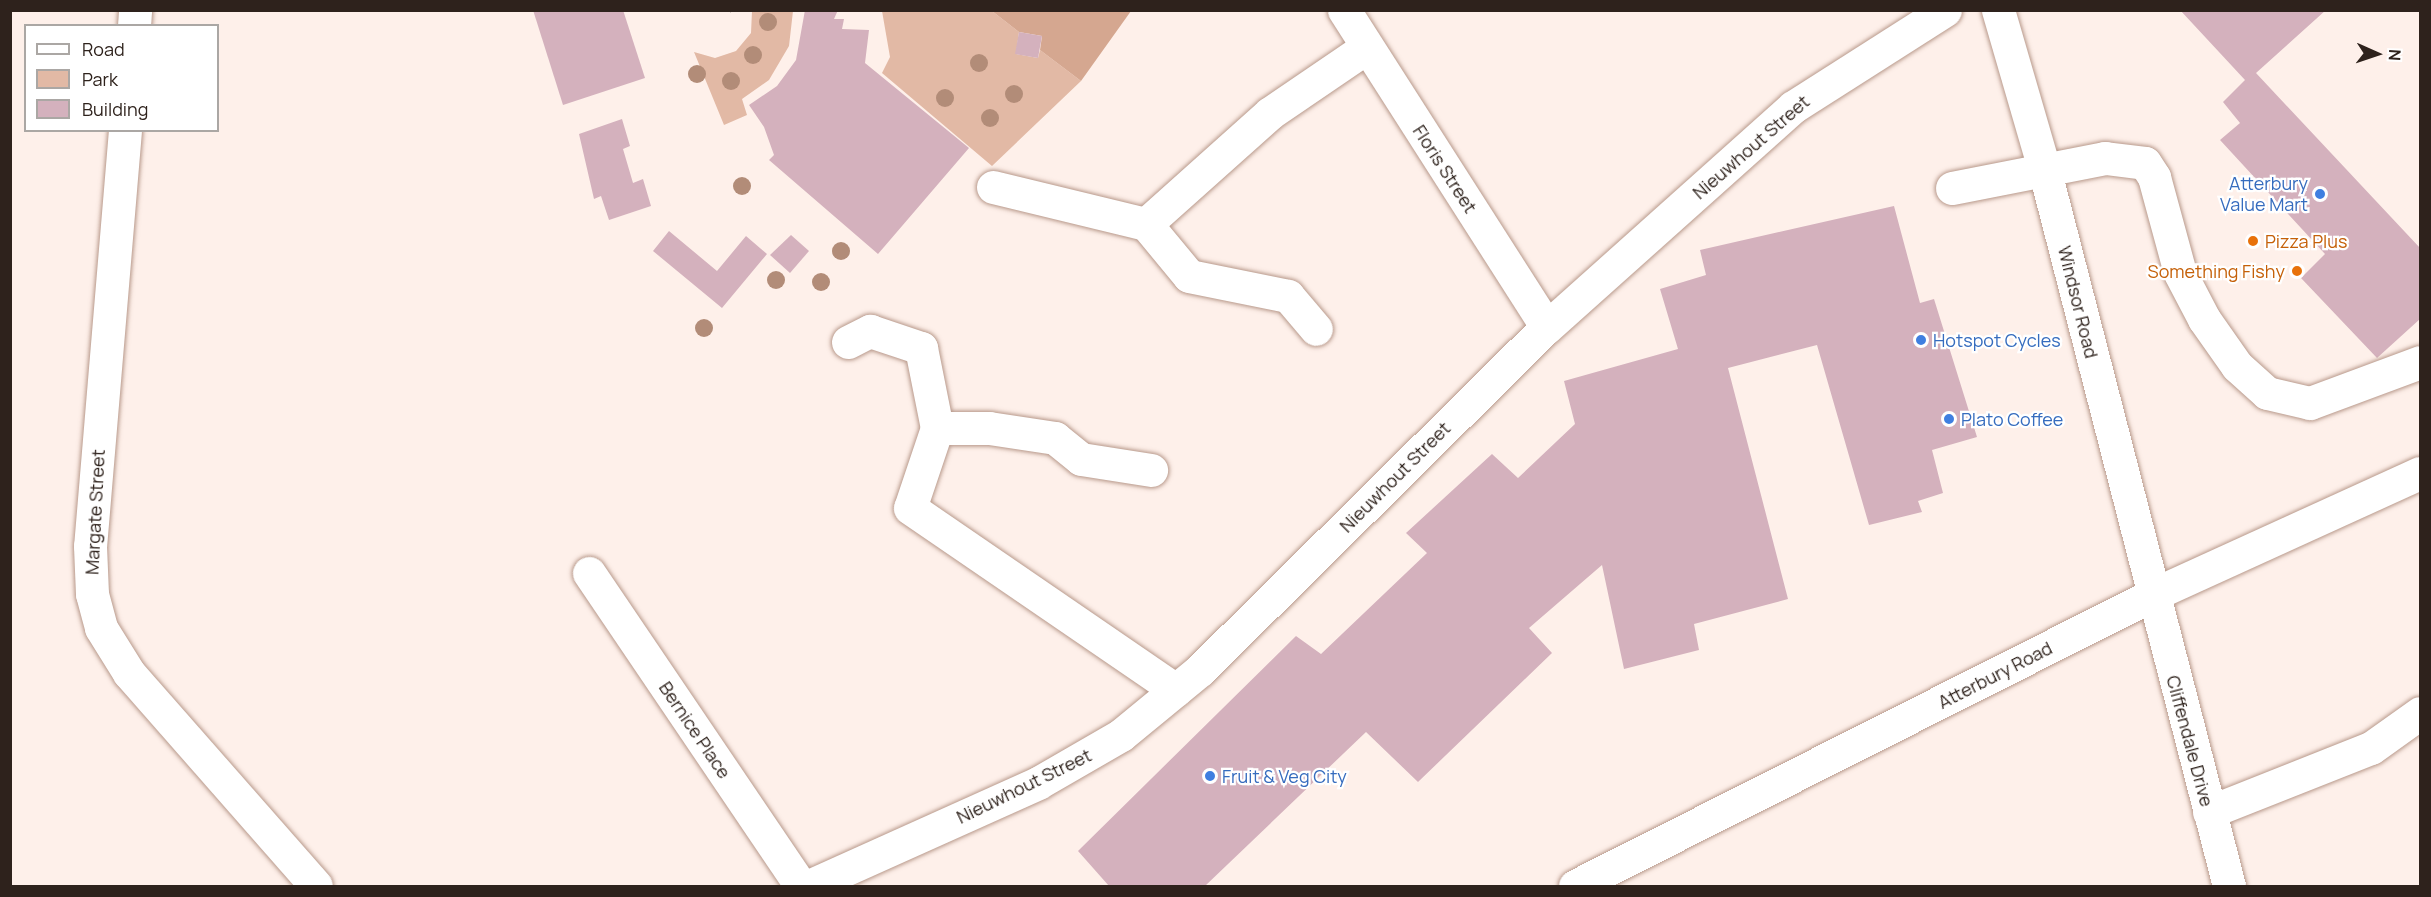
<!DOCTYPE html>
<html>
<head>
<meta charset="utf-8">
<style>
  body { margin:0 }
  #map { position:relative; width:2431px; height:897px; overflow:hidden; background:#fef0ea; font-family:Manrope,sans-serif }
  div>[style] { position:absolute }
  .green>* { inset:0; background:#e2b9a5 }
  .forest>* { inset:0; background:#d5a790 }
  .building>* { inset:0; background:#d4b1bd }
  .path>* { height:4px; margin-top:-2px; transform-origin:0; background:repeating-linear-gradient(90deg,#b2a59f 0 1.5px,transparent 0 6px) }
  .roads { filter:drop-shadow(0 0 2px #b8998b) drop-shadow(0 0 2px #b8998b) }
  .minor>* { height:33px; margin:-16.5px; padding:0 16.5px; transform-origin:16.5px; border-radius:16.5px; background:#fff }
  .major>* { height:33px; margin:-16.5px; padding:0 16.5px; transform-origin:16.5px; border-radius:16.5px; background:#fff }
  .trees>* { width:18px; height:18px; margin:-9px; border-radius:50%; background:#b28c78 }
  .dots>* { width:16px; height:16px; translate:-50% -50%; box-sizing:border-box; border:3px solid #fff; border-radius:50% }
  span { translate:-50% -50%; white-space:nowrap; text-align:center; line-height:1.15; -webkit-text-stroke:4.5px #fff; paint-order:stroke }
  .street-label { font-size:18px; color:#2e221c }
  .shop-label { font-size:18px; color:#366cbe }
  .right { translate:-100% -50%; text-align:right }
  .left { translate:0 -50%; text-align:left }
  .food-label { font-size:18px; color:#c56008 }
  .frame { position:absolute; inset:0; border:12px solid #2e221c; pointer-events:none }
  .legend { position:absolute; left:24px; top:24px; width:195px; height:108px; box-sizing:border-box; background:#fff; border:2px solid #aba7a4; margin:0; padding:8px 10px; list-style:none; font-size:18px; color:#2e221c }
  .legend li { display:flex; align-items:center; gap:12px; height:30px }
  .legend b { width:30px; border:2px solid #aba7a4 }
  .north { position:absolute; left:2347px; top:24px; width:60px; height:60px; -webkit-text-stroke:4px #fff; paint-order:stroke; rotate:93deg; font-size:16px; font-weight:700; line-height:24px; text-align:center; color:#2e221c }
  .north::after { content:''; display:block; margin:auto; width:21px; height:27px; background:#2e221c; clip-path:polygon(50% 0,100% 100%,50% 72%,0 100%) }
</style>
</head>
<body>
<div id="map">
  <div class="green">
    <div style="clip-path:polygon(752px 11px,793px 11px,789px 46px,769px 80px,742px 99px,747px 115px,724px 125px,694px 52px,715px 58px,736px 51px,751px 33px)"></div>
    <div style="clip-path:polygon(882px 11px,992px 11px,1019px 32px,1016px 54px,1038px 58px,1040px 50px,1081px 81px,992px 166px,882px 73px,890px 57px)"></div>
  </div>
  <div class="forest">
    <div style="clip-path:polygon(992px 11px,1131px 11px,1081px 81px,1040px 50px,1042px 36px,1019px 32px)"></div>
  </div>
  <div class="building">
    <div style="clip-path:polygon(533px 10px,623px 10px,645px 78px,563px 105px)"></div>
    <div style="clip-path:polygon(805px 10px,838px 10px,834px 19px,844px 19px,842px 29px,869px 30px,865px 63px,969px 148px,878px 254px,769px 160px,774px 155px,764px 127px,749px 105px,777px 86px,796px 60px)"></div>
    <div style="clip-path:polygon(2180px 10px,2326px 10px,2256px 73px,2420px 248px,2420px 319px,2377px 358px,2301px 278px,2325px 254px,2220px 140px,2240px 123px,2223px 102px,2245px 80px)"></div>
    <div style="clip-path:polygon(1019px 32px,1042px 36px,1038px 58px,1015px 54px)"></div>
    <div style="clip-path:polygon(622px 119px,630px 146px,623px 149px,633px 183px,643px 179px,651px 206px,609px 220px,601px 196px,594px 199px,579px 134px)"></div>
    <div style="clip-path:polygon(1894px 206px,1920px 303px,1934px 299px,1977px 437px,1932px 450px,1943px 493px,1918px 501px,1922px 512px,1869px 525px,1817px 345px,1728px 368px,1788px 599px,1694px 624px,1699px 650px,1624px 669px,1602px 565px,1529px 628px,1552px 653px,1418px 782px,1366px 732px,1205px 886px,1109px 886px,1078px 851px,1296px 636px,1321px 654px,1427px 553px,1406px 533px,1492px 454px,1518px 478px,1575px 424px,1564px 381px,1678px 349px,1660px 289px,1706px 275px,1700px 250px)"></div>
    <div style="clip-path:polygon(669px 231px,717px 271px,746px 236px,767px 254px,722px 308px,653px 251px)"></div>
    <div style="clip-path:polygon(791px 235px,809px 251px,790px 273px,770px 255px)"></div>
  </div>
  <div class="path">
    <div style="left:729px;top:11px;width:2px;rotate:-27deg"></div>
  </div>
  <div class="roads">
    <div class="minor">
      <div style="left:1344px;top:10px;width:376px;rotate:57.4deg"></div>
      <div style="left:1998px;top:10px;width:165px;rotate:73.8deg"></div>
      <div style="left:2044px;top:168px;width:741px;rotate:75.55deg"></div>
      <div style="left:134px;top:26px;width:16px;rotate:-86deg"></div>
      <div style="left:125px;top:130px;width:417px;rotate:94.8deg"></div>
      <div style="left:90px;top:546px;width:48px;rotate:87.6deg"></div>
      <div style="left:92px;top:594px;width:35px;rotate:75deg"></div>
      <div style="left:101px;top:628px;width:53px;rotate:58.1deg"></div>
      <div style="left:129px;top:673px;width:283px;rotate:48.7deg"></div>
      <div style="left:993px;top:187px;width:157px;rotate:13.6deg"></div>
      <div style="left:1146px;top:224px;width:166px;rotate:-41.8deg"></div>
      <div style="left:1270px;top:113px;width:117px;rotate:-34.2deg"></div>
      <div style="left:1952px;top:188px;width:156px;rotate:-11.1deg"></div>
      <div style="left:2105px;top:158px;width:40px;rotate:7.1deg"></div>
      <div style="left:2145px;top:163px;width:17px;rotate:57deg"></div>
      <div style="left:2154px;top:177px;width:99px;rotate:74.8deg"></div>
      <div style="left:2180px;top:273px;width:52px;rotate:62.4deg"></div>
      <div style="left:2204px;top:319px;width:57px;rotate:54.9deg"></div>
      <div style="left:2237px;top:366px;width:40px;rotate:42deg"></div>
      <div style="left:2267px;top:393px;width:44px;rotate:13.1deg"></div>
      <div style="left:2310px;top:403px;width:117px;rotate:-20.4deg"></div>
      <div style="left:1146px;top:224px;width:67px;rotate:50.4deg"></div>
      <div style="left:1189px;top:276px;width:101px;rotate:11.4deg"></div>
      <div style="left:1288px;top:296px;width:43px;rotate:49.7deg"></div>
      <div style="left:848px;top:342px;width:25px;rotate:-27deg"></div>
      <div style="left:870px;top:331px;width:54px;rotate:18.4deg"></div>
      <div style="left:921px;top:348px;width:82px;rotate:78.7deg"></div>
      <div style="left:937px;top:428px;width:84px;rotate:108.6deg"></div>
      <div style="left:910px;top:508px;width:322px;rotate:34.4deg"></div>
      <div style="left:937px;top:428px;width:52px"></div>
      <div style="left:989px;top:428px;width:67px;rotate:8.6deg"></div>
      <div style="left:1055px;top:438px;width:33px;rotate:39deg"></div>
      <div style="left:1081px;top:459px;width:71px;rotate:8.9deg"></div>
      <div style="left:589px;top:573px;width:378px;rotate:55.9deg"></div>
      <div style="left:2209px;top:812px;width:174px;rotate:-21.6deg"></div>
      <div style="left:2371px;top:748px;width:60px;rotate:-35.5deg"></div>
      <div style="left:809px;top:886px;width:251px;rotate:-24.2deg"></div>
      <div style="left:1038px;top:783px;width:96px;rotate:-30deg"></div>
      <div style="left:1121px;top:735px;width:102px;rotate:-39.4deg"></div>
      <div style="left:1200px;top:670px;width:488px;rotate:-44.7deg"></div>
      <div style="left:1547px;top:327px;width:330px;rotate:-41.8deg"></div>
      <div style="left:1793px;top:107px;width:180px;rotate:-32.5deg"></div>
    </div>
    <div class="major">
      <div style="left:1575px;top:886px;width:646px;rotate:-26.76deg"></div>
      <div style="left:2152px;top:595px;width:294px;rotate:-24.5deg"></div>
    </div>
  </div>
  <div class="trees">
    <div style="left:768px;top:22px"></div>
    <div style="left:753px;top:55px"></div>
    <div style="left:979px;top:63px"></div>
    <div style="left:697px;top:74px"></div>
    <div style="left:731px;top:81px"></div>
    <div style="left:1014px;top:94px"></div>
    <div style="left:945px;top:98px"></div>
    <div style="left:990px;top:118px"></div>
    <div style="left:742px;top:186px"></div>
    <div style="left:841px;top:251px"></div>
    <div style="left:776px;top:280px"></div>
    <div style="left:821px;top:282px"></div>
    <div style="left:704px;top:328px"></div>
  </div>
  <div class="dots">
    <div style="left:2320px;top:194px;background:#3f7fe0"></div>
    <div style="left:2253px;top:241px;background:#e8710a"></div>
    <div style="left:2297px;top:271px;background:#e8710a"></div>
    <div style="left:1921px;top:340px;background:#3f7fe0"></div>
    <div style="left:1949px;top:419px;background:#3f7fe0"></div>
    <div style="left:1210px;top:776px;background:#3f7fe0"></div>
  </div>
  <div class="street-label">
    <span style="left:1751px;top:147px;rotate:-41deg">Nieuwhout Street</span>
    <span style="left:1445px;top:169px;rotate:57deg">Floris Street</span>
    <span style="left:2078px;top:302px;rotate:76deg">Windsor Road</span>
    <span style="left:1395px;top:477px;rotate:-45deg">Nieuwhout Street</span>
    <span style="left:95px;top:512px;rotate:-87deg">Margate Street</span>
    <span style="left:1995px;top:675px;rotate:-27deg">Atterbury Road</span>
    <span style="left:695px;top:730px;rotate:56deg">Bernice Place</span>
    <span style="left:2190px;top:741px;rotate:75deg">Cliffendale Drive</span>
    <span style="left:1024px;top:786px;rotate:-26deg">Nieuwhout Street</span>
  </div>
  <div class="shop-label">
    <span class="right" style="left:2308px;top:194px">Atterbury<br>Value Mart</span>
    <span class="left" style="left:1933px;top:340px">Hotspot Cycles</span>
    <span class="left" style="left:1961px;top:419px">Plato Coffee</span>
    <span class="left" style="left:1222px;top:776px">Fruit &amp; Veg City</span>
  </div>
  <div class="food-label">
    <span class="left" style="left:2265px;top:241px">Pizza Plus</span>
    <span class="right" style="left:2285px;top:271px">Something Fishy</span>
  </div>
  <div class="frame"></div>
  <ul class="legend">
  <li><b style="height:8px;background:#fff"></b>Road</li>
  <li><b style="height:16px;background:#e2b9a5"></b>Park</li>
  <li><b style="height:16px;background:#d4b1bd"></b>Building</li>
  </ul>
  <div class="north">N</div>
</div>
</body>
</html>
